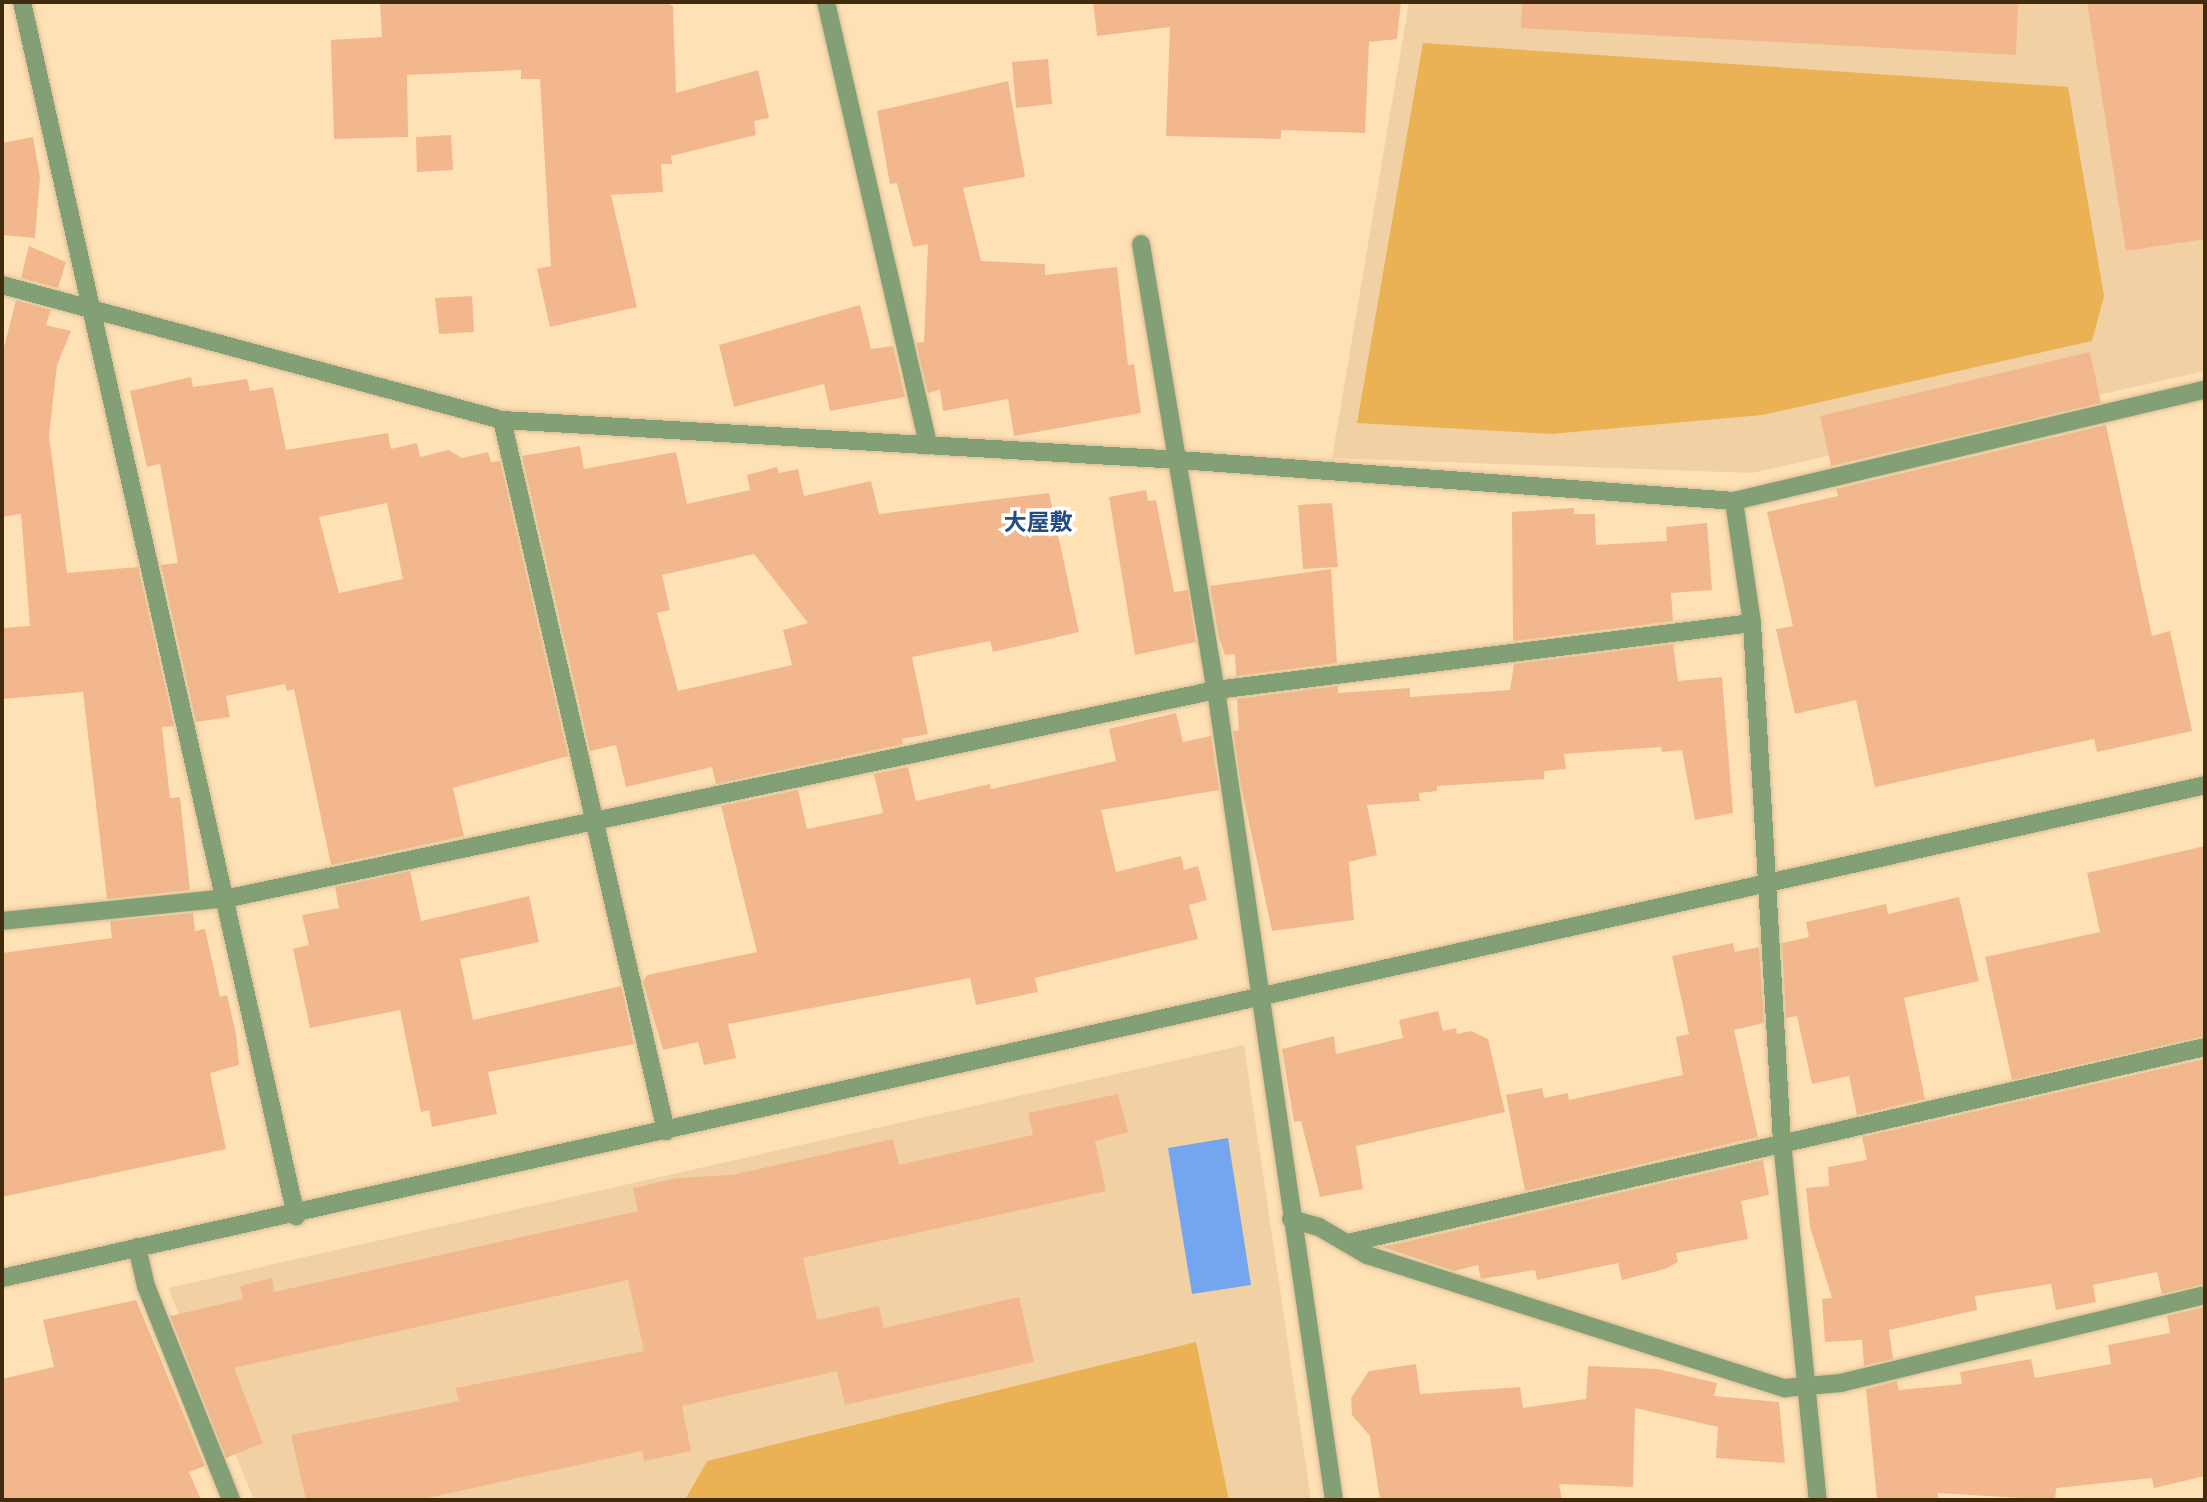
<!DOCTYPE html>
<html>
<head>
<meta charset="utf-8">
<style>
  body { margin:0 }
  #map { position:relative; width:2207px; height:1502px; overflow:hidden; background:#ffe1b6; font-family:"Roboto Condensed","Noto Sans JP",sans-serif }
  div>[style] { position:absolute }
  .built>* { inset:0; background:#f1d1a3 }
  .green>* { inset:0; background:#ebb155 }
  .water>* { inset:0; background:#73a6ee }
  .building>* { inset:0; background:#f2b78c }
  .roads { filter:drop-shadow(0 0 2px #d9bd94) drop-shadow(0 0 2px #d9bd94) }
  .minor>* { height:18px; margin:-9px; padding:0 9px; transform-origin:9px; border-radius:9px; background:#829f76 }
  span { translate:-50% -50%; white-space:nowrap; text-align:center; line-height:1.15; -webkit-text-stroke:7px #fff; paint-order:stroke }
  .quarter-label { font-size:23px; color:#264d83; font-weight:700 }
  .frame { position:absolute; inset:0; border:4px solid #402c0d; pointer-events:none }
</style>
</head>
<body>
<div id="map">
  <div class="built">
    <div style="clip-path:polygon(1409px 2px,2205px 2px,2205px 371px,1752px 473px,1332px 458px)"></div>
    <div style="clip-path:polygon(1244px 1045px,1311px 1500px,254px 1500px,168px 1288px)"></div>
  </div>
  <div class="green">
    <div style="clip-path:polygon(1423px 43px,2068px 87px,2104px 296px,2092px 341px,1762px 415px,1551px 434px,1357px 423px)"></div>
    <div style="clip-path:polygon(1196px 1342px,1229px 1500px,685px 1500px,707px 1461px)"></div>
  </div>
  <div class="water">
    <div style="clip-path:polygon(1228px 1138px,1251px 1285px,1192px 1294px,1168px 1148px)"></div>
  </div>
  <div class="building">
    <div style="clip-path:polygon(380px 2px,664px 2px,673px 6px,676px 93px,758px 70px,769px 118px,754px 121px,756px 135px,671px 156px,672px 164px,661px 164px,663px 192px,611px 195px,637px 307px,550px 327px,537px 269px,551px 266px,540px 79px,521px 79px,521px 70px,407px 75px,408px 137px,334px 139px,331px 40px,382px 37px)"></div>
    <div style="clip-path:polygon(1093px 2px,1401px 2px,1397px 39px,1369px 42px,1365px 133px,1281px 130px,1281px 139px,1166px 136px,1170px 27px,1097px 36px)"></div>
    <div style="clip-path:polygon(1522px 2px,2018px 2px,2016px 55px,1521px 28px)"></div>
    <div style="clip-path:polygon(2087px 2px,2205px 2px,2205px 239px,2126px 251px)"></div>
    <div style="clip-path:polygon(1048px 59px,1052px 104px,1016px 108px,1012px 62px)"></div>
    <div style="clip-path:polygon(1008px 81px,1025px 177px,963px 188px,981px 261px,1045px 264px,1045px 275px,1117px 267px,1128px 365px,1134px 364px,1141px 413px,1014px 436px,1008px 399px,943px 411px,940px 390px,928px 393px,916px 343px,924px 342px,928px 244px,913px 247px,897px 183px,890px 184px,877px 111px)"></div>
    <div style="clip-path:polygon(451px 135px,453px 170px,417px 172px,416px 137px)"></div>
    <div style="clip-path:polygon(33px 137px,40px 177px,35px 238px,2px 235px,2px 143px)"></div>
    <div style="clip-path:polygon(29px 246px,66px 262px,58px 288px,21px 278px)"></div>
    <div style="clip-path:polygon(472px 296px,474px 332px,439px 334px,435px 298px)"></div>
    <div style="clip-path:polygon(16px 300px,51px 310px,46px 325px,71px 331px,57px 365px,49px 436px,67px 573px,138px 567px,174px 726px,162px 727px,170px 798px,180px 797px,190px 890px,107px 899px,83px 692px,2px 699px,2px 628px,30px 626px,21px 514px,2px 517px,2px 355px)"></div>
    <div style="clip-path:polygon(860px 305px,871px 349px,893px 346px,905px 397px,830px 411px,824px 384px,734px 407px,719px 345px)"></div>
    <div style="clip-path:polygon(2090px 352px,2101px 403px,1831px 466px,1820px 416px)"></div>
    <div style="clip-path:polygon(evenodd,191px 377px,193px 387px,247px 379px,250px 391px,273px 387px,286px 450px,388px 433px,391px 449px,417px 443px,420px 457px,448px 450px,462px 458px,488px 452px,491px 462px,500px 461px,568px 756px,453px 788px,464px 836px,331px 865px,294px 689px,287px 691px,285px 684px,226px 696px,230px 717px,196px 722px,161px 565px,178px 563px,160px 464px,147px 467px,130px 391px,191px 377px,387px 503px,403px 579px,339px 593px,319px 517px,387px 503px)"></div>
    <div style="clip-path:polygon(2106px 425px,2152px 636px,2170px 631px,2192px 731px,2097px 752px,2094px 739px,1875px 787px,1856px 700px,1795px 714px,1776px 629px,1793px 626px,1767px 512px,1838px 496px,1836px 489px)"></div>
    <div style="clip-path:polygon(evenodd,580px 446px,584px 469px,676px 452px,687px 504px,750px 490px,747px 475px,777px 467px,779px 473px,798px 469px,804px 496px,871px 481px,879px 514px,1049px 493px,1079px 632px,993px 652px,990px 641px,912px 657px,928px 734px,902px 739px,903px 744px,716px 784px,712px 767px,626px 787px,616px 745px,590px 751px,522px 456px,580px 446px,754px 554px,808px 623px,783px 630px,792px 665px,678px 691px,657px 613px,670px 610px,662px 575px,754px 554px)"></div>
    <div style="clip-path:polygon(1146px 490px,1148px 501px,1156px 500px,1174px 592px,1188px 590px,1196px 642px,1135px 655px,1109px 497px)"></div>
    <div style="clip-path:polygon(1332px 503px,1338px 567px,1303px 569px,1298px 505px)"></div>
    <div style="clip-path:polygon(1574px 508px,1574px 514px,1595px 514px,1596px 545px,1667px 541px,1666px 527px,1707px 523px,1712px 590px,1671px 593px,1673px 621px,1513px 641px,1512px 512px)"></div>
    <div style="clip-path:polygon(1331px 569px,1337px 663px,1236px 676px,1235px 654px,1225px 655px,1219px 638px,1210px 586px)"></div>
    <div style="clip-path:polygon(1673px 644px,1678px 681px,1722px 677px,1733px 813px,1695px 820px,1682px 750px,1662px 752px,1661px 747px,1564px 754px,1566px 769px,1544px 771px,1544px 779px,1437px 786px,1437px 791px,1419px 793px,1420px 801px,1367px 805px,1377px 855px,1349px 862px,1354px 920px,1272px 931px,1241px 785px,1233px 731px,1239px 730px,1237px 699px,1338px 686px,1338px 693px,1410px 688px,1410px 697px,1510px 690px,1514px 664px)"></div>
    <div style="clip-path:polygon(1176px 713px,1183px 742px,1211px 736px,1219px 790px,1101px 810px,1116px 872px,1181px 856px,1184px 870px,1198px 866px,1207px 900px,1189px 905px,1198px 939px,1035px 978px,1038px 992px,976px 1005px,970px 978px,728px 1024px,736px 1058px,704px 1065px,698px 1042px,663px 1050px,643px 982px,647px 975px,757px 952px,721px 806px,798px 790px,807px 829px,883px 813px,874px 774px,908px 767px,916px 801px,990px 784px,991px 789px,1116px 761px,1109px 729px)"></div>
    <div style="clip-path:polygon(2205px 846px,2205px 1036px,2012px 1080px,1985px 957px,2100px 932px,2087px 873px)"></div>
    <div style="clip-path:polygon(410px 871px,421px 921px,529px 896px,539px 942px,460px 959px,473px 1020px,621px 986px,634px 1044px,488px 1072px,497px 1114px,432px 1127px,429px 1110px,421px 1112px,400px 1010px,310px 1028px,293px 949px,309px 945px,302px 915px,339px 908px,335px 887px)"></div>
    <div style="clip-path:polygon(1959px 897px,1979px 981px,1904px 998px,1925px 1099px,1857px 1115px,1849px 1076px,1812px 1084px,1797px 1016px,1786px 1018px,1782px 943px,1809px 937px,1806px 922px,1886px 904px,1888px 914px)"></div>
    <div style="clip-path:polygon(193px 913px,195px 931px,205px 929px,220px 997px,227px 995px,236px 1033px,239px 1065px,210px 1073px,226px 1149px,2px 1197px,2px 953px,112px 938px,110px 921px)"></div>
    <div style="clip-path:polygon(1733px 943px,1735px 952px,1759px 947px,1764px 1023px,1734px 1030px,1758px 1137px,1525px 1191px,1506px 1095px,1542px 1088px,1544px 1098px,1568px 1093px,1569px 1100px,1683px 1075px,1676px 1037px,1689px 1034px,1672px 956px)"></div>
    <div style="clip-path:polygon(1438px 1011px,1443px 1031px,1456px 1028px,1457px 1034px,1471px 1031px,1488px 1039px,1505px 1112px,1356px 1146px,1363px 1189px,1320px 1197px,1301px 1121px,1294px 1122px,1282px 1049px,1334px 1036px,1336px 1054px,1403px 1038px,1399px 1020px)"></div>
    <div style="clip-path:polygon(2205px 1059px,2205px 1284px,2162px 1294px,2157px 1272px,2093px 1285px,2096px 1302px,2056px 1310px,2051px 1284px,1975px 1296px,1977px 1310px,1889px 1330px,1893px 1359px,1864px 1366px,1862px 1340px,1825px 1342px,1822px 1299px,1832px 1298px,1810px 1227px,1806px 1188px,1829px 1186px,1828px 1167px,1867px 1160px,1862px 1137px)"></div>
    <div style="clip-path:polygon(1118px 1094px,1128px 1132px,1095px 1141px,1106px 1191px,803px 1258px,817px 1320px,879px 1306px,884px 1328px,1019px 1297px,1034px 1362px,845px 1405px,837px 1371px,682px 1406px,691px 1451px,644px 1461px,642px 1451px,418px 1500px,306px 1500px,291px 1435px,459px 1401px,456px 1388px,644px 1351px,628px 1280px,234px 1368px,263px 1443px,226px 1458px,170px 1316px,243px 1299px,240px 1286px,272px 1278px,274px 1292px,638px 1211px,633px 1188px,677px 1178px,732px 1175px,893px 1139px,899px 1165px,1033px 1135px,1028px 1113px)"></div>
    <div style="clip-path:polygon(1763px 1160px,1769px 1195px,1741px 1201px,1748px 1239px,1676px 1253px,1678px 1262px,1665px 1269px,1622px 1280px,1618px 1263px,1537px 1280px,1535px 1270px,1481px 1279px,1478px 1265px,1454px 1271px,1383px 1247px)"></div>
    <div style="clip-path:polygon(136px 1300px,205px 1466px,189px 1472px,201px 1500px,2px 1500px,2px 1379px,54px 1367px,43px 1320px)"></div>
    <div style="clip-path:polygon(2205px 1307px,2205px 1476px,2154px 1488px,2152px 1478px,2056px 1488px,2055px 1500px,1938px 1493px,1938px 1500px,1877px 1500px,1866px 1389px,1897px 1381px,1899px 1390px,1962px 1384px,1960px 1372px,2031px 1359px,2035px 1378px,2111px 1364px,2108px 1345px,2170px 1333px,2167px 1316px)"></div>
    <div style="clip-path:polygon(1416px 1364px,1420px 1394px,1520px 1387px,1523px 1408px,1586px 1399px,1588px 1366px,1658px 1369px,1717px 1383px,1714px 1396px,1779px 1402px,1785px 1463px,1716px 1458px,1718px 1427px,1635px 1408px,1633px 1487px,1559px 1484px,1562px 1500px,1380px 1500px,1370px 1436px,1352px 1415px,1351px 1398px,1369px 1371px)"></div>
  </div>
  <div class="roads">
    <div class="minor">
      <div style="left:22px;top:2px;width:1245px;rotate:77.28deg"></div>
      <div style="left:826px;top:2px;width:455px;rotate:77deg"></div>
      <div style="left:1141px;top:244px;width:452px;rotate:80.5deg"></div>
      <div style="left:1216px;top:690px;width:819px;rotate:81.71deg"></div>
      <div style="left:2px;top:285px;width:518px;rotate:15.11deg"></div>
      <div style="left:502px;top:420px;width:678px;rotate:3.38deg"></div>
      <div style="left:1179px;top:460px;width:557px;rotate:4.22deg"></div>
      <div style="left:1734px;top:501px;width:484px;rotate:-13.3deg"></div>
      <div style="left:502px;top:420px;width:730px;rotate:77.01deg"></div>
      <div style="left:1734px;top:501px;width:123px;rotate:81.6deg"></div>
      <div style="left:1752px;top:623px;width:520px;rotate:86.69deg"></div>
      <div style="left:1782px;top:1142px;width:360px;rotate:84.3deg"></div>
      <div style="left:2px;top:921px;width:228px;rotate:-5.8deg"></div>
      <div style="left:229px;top:898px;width:1009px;rotate:-11.9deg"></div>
      <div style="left:1216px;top:690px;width:540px;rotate:-7.13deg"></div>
      <div style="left:1291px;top:1219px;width:29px;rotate:16deg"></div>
      <div style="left:1319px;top:1227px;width:56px;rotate:30.3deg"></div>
      <div style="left:1367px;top:1255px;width:439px;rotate:17.7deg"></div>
      <div style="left:1785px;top:1388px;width:56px;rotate:-5.1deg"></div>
      <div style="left:1841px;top:1383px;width:374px;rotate:-13.6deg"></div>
      <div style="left:1348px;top:1243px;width:879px;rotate:-12.88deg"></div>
      <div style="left:137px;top:1247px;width:40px;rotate:77deg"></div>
      <div style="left:146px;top:1286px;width:230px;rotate:68.3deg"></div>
      <div style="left:2px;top:1278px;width:2257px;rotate:-12.61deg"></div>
    </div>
  </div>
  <div class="quarter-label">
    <span style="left:1038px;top:523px">大屋敷</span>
  </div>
  <div class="frame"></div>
</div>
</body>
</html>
